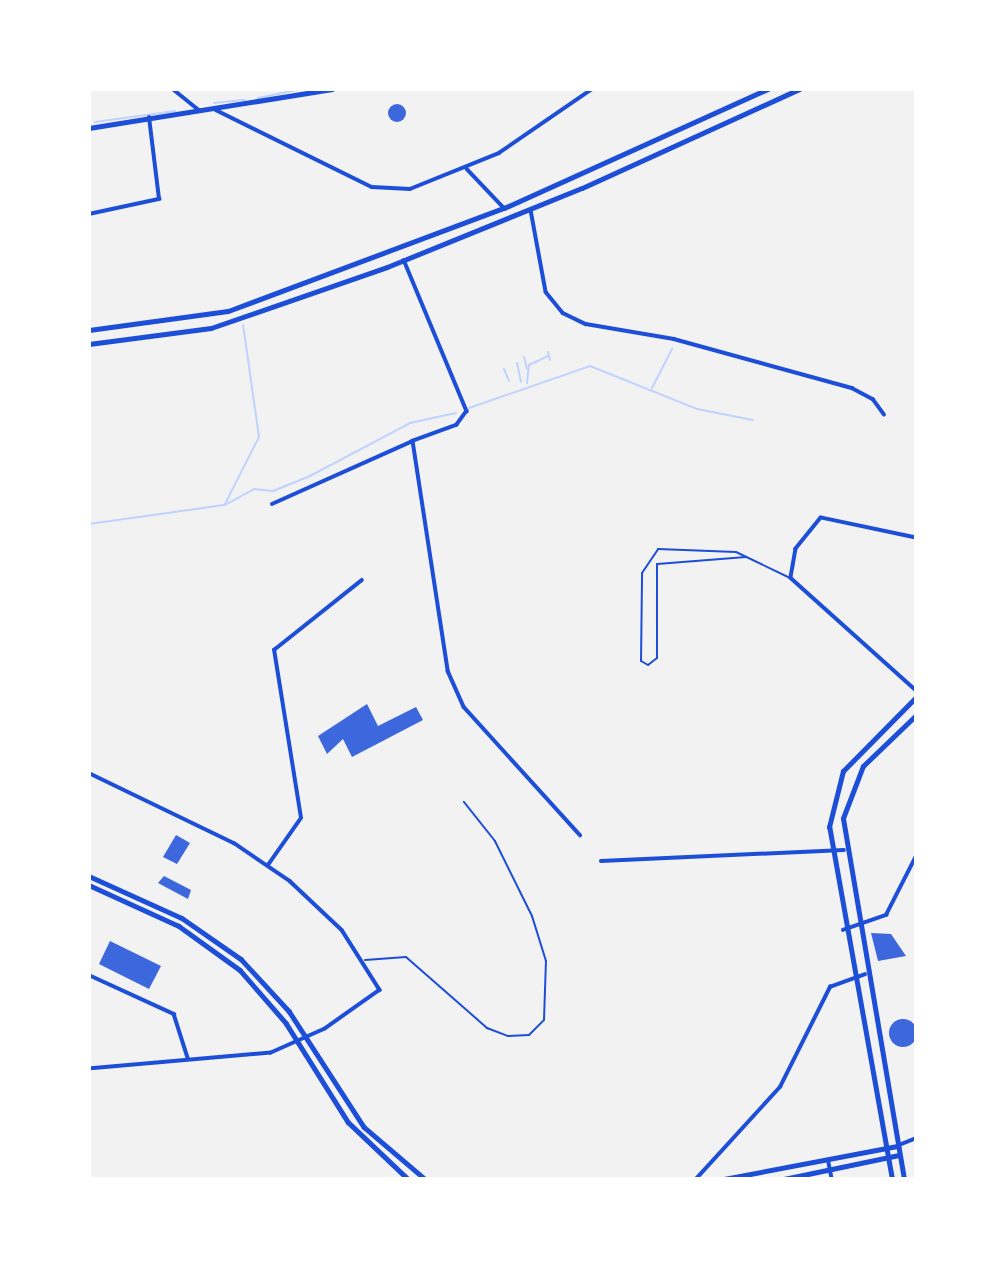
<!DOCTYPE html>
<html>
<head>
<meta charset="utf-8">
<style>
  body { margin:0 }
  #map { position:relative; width:1005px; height:1268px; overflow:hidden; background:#f2f2f2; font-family:"Titillium Web",sans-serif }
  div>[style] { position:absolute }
  .stream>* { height:2px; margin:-1px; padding:0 1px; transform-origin:1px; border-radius:1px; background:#bfd3fe }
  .building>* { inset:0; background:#3d67dc }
  .round { border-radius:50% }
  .service>* { height:2px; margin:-1px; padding:0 1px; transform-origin:1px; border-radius:1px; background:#1d4ed8 }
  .minor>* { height:3.5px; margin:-1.75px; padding:0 1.75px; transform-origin:1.75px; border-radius:1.75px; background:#1d4ed8 }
  .secondary>* { height:4.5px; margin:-2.25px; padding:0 2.25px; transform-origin:2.25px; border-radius:2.25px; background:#1d4ed8 }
  .primary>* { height:5px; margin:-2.5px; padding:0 2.5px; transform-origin:2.5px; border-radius:2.5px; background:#1d4ed8 }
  span { translate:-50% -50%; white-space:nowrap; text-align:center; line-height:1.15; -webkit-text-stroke:5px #fff; paint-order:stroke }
  .frame { position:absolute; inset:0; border:91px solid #fff; pointer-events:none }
</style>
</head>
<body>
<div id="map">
  <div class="stream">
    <div style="left:258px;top:98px;width:44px;rotate:-11.8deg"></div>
    <div style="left:214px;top:103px;width:31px;rotate:-6deg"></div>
    <div style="left:95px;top:122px;width:81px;rotate:-7.8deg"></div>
    <div style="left:548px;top:352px;width:8px;rotate:76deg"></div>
    <div style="left:524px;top:357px;width:12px;rotate:76deg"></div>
    <div style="left:517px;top:363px;width:19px;rotate:78deg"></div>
    <div style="left:504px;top:369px;width:13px;rotate:67deg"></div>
    <div style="left:527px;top:383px;width:18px;rotate:-84deg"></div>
    <div style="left:529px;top:365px;width:21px;rotate:-25deg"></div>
    <div style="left:652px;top:388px;width:44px;rotate:-62.9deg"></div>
    <div style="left:469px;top:408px;width:128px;rotate:-19.1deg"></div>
    <div style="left:590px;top:366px;width:115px;rotate:21.9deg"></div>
    <div style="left:697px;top:409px;width:57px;rotate:11.1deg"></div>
    <div style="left:225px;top:504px;width:75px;rotate:-63.1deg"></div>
    <div style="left:259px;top:437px;width:113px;rotate:-98.1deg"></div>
    <div style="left:225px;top:505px;width:33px;rotate:-29deg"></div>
    <div style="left:254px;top:489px;width:19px;rotate:6deg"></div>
    <div style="left:273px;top:491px;width:40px;rotate:-22deg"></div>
    <div style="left:310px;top:476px;width:113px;rotate:-27.9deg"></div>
    <div style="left:410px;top:423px;width:47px;rotate:-12.3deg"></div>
    <div style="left:89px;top:524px;width:136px;rotate:-8deg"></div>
  </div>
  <div class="building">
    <div class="round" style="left:388px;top:104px;width:18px;height:18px"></div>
    <div style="clip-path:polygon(367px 704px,378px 726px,416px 707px,423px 720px,352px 757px,343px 739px,327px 754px,318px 736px)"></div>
    <div style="clip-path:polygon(176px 835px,190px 843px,177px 864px,163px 857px)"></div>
    <div style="clip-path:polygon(164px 876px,191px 890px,188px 899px,158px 883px)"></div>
    <div style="clip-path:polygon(871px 933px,891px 934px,906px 956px,878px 961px)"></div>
    <div style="clip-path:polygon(110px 941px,161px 966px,149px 989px,99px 964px)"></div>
    <div class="round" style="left:889px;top:1019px;width:28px;height:28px"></div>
  </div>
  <div class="service">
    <div style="left:746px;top:557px;width:89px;rotate:175.5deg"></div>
    <div style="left:657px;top:564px;width:94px;rotate:90deg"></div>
    <div style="left:657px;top:658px;width:11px;rotate:142deg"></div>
    <div style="left:648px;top:665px;width:8px;rotate:-150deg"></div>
    <div style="left:641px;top:661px;width:88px;rotate:-89.3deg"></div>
    <div style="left:642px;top:573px;width:29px;rotate:-56deg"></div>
    <div style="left:658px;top:549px;width:78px;rotate:2.2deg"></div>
    <div style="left:736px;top:552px;width:60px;rotate:25.7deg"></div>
    <div style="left:365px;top:960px;width:41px;rotate:-4.2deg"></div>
    <div style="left:406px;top:957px;width:108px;rotate:41.2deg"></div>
    <div style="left:487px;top:1028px;width:22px;rotate:21deg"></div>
    <div style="left:508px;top:1036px;width:21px;rotate:-3deg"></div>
    <div style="left:529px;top:1035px;width:21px;rotate:-45deg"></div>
    <div style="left:544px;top:1020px;width:59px;rotate:-88.1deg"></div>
    <div style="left:546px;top:961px;width:47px;rotate:-107.3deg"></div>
    <div style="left:532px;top:916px;width:84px;rotate:-116.3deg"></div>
    <div style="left:495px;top:841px;width:50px;rotate:-128.5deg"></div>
  </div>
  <div class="minor">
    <div style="left:173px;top:89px;width:33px;rotate:39deg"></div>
    <div style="left:216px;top:110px;width:174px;rotate:26.3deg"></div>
    <div style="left:372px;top:187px;width:38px;rotate:3deg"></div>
    <div style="left:410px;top:189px;width:96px;rotate:-22deg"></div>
    <div style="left:499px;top:153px;width:113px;rotate:-34.5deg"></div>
    <div style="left:467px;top:169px;width:54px;rotate:46.5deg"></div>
    <div style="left:531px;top:210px;width:83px;rotate:79.6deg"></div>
    <div style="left:546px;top:292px;width:27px;rotate:51deg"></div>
    <div style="left:563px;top:313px;width:25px;rotate:26deg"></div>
    <div style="left:586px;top:324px;width:89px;rotate:9.7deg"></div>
    <div style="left:674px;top:339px;width:185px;rotate:15.4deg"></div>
    <div style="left:852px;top:388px;width:24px;rotate:28deg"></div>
    <div style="left:873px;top:399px;width:19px;rotate:54deg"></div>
    <div style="left:89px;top:214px;width:72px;rotate:-12.1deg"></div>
    <div style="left:159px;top:199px;width:82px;rotate:-97deg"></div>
    <div style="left:404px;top:260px;width:164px;rotate:67.4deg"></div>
    <div style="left:467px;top:411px;width:17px;rotate:126deg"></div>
    <div style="left:457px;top:425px;width:47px;rotate:160deg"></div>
    <div style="left:413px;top:441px;width:233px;rotate:81.3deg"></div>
    <div style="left:448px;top:671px;width:39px;rotate:66deg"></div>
    <div style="left:464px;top:707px;width:173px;rotate:47.8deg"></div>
    <div style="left:272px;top:504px;width:154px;rotate:-24.1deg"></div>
    <div style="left:916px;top:538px;width:97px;rotate:-168.1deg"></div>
    <div style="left:821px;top:518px;width:40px;rotate:129deg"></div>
    <div style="left:796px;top:549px;width:29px;rotate:100deg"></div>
    <div style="left:791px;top:578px;width:168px;rotate:41.9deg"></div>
    <div style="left:89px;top:773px;width:161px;rotate:25.8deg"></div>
    <div style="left:234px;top:843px;width:68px;rotate:34.2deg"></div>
    <div style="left:290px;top:881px;width:71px;rotate:43.3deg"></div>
    <div style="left:342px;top:930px;width:71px;rotate:57.7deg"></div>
    <div style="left:380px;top:990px;width:67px;rotate:144.7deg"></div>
    <div style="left:325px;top:1029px;width:59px;rotate:156deg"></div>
    <div style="left:271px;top:1053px;width:183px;rotate:175deg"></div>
    <div style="left:601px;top:861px;width:243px;rotate:-2.6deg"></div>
    <div style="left:268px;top:865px;width:57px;rotate:-54.9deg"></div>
    <div style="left:301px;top:818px;width:170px;rotate:-99.1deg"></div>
    <div style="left:274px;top:650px;width:112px;rotate:-38.5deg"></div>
    <div style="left:843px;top:930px;width:46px;rotate:-19.2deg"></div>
    <div style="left:886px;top:915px;width:66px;rotate:-63deg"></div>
    <div style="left:89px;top:975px;width:94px;rotate:24.6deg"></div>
    <div style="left:174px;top:1014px;width:46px;rotate:72.3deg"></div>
    <div style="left:899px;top:1145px;width:18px;rotate:-22deg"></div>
    <div style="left:829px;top:1163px;width:16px;rotate:79deg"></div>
    <div style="left:696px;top:1179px;width:125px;rotate:-47.6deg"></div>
    <div style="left:780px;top:1087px;width:112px;rotate:-63.4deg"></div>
    <div style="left:830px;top:987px;width:37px;rotate:-20deg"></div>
  </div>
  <div class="secondary">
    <div style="left:89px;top:128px;width:246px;rotate:-9.1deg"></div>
    <div style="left:89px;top:876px;width:102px;rotate:24.3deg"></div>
    <div style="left:182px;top:918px;width:72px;rotate:34.8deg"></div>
    <div style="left:241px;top:959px;width:71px;rotate:47.3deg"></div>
    <div style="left:289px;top:1011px;width:138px;rotate:57.1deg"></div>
    <div style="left:364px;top:1127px;width:80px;rotate:40.4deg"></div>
    <div style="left:89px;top:885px;width:99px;rotate:24.5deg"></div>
    <div style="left:179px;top:926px;width:75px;rotate:35.8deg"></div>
    <div style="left:240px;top:970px;width:70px;rotate:49deg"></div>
    <div style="left:286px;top:1023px;width:117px;rotate:57.9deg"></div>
    <div style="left:348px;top:1122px;width:83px;rotate:43.5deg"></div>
    <div style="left:724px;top:1179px;width:176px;rotate:-10.8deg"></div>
    <div style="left:784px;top:1179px;width:117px;rotate:-11.8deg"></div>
  </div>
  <div class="primary">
    <div style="left:89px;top:330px;width:140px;rotate:-7.8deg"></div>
    <div style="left:228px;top:311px;width:295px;rotate:-20.5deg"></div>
    <div style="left:504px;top:208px;width:290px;rotate:-24.3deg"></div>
    <div style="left:89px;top:344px;width:123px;rotate:-7.5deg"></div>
    <div style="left:211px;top:328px;width:186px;rotate:-19.1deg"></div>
    <div style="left:387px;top:267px;width:210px;rotate:-22.1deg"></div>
    <div style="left:582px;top:188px;width:239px;rotate:-24.5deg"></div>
    <div style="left:892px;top:1179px;width:358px;rotate:-100.1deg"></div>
    <div style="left:829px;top:827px;width:58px;rotate:-76deg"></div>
    <div style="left:843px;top:771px;width:104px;rotate:-45.4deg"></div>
    <div style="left:904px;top:1179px;width:366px;rotate:-99.6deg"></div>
    <div style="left:843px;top:818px;width:56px;rotate:-69deg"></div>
    <div style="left:863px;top:766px;width:74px;rotate:-43.9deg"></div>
  </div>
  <div class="frame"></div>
</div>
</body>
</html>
